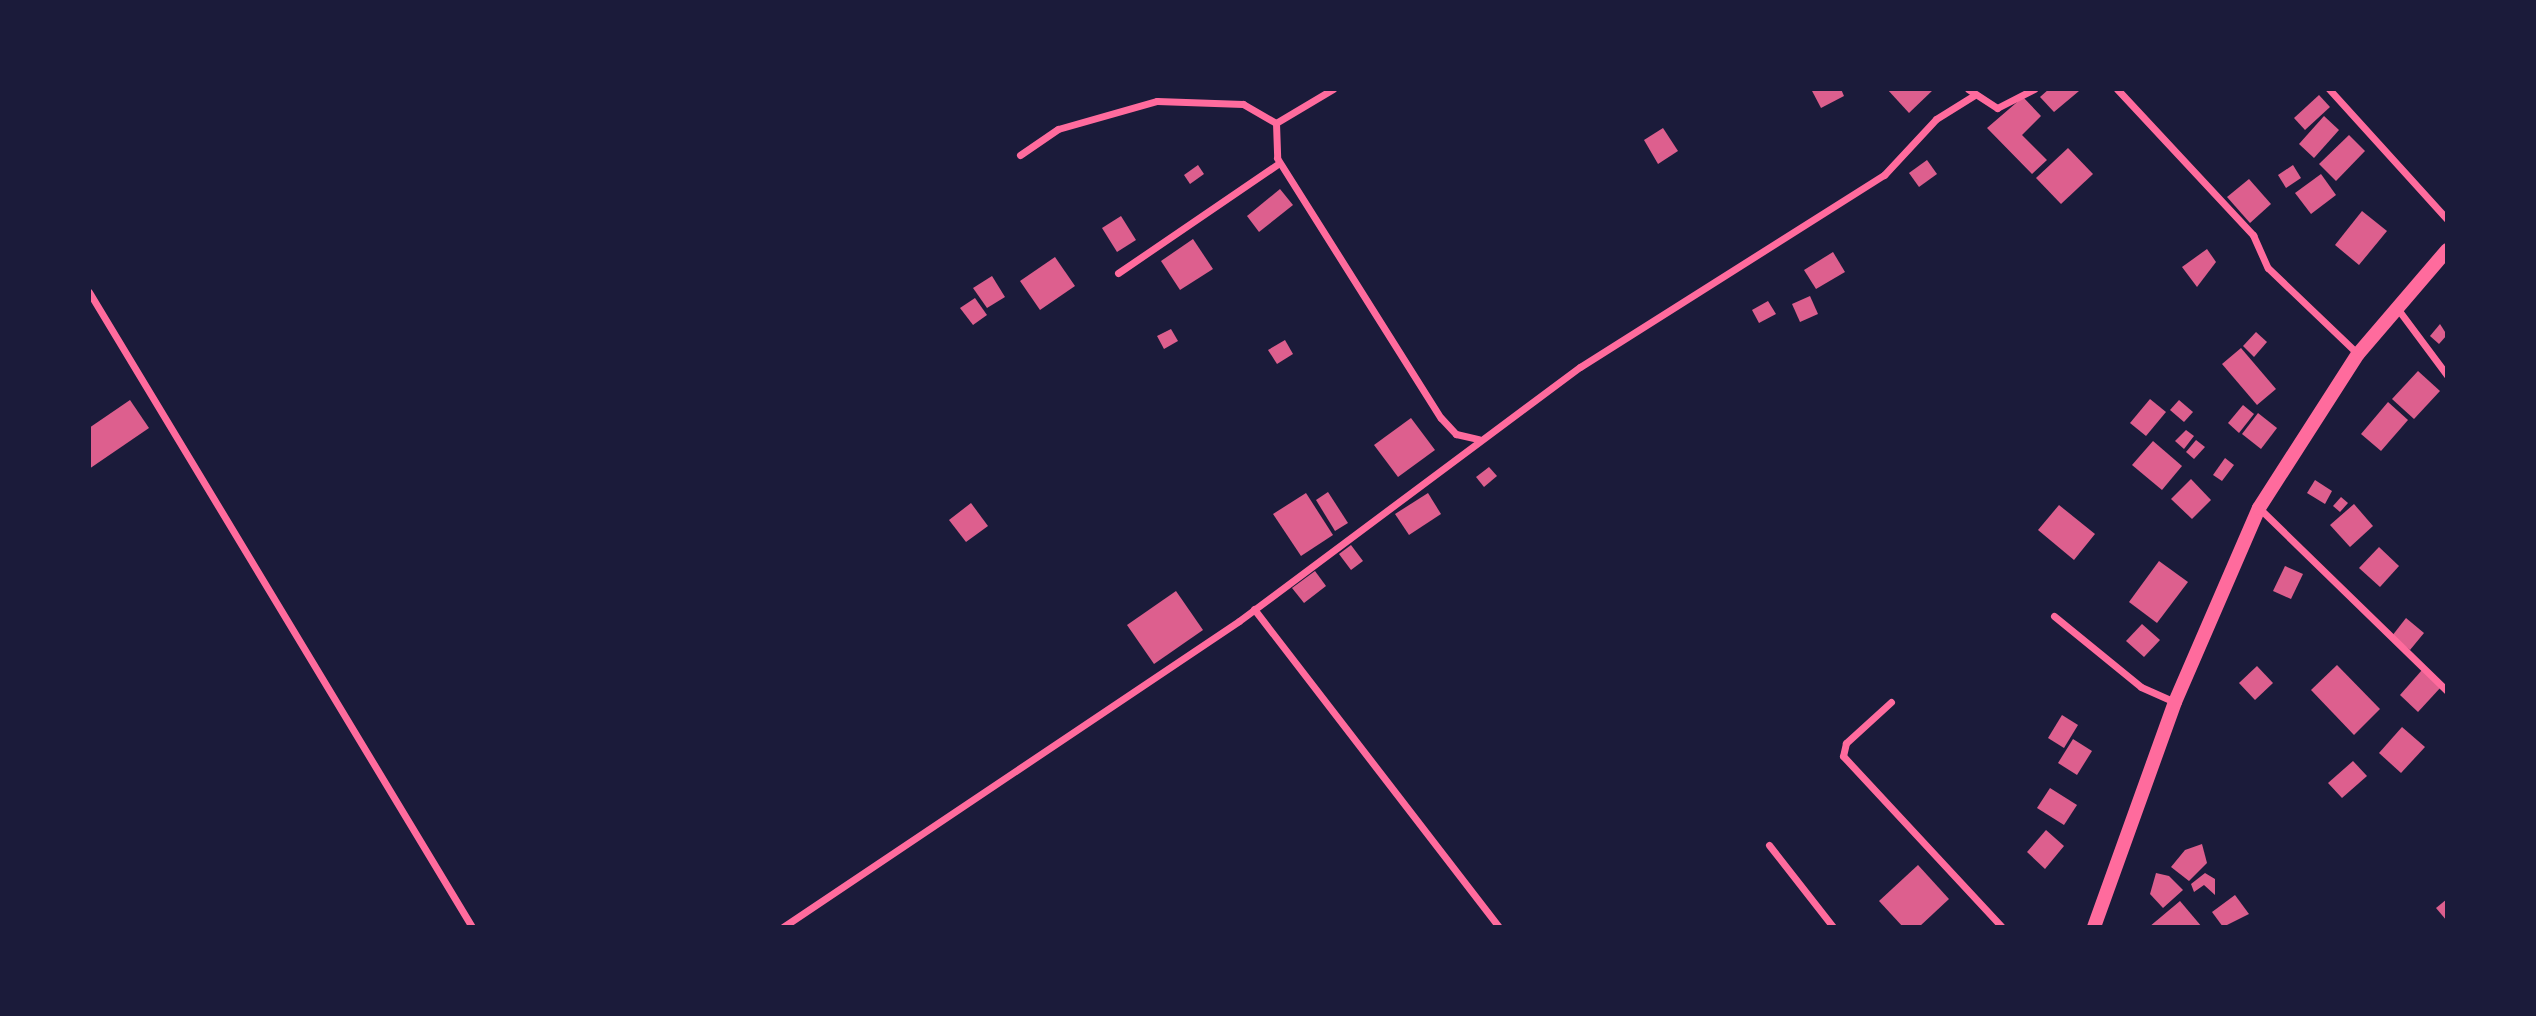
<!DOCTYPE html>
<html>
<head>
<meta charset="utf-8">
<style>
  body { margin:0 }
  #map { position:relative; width:2536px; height:1016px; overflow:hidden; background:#1b1b3a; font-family:"Roboto Condensed",sans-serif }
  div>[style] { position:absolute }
  .building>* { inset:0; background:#dd5f8e }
  .minor>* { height:7px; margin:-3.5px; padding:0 3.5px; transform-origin:3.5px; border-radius:3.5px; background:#ff6b9d }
  .secondary>* { height:14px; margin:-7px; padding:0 7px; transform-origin:7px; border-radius:7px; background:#ff6b9d }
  span { translate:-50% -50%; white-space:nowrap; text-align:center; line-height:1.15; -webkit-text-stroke:5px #1b1b3a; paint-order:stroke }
  .frame { position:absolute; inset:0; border:91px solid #1b1b3a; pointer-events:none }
</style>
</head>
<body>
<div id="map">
  <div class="building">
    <div style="clip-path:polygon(1811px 89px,1841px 89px,1844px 96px,1821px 108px)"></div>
    <div style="clip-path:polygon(1887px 89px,1934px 89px,1909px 113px)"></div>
    <div style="clip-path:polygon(2049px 89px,2078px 89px,2079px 91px,2054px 112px,2040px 97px)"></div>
    <div style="clip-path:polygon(2319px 95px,2330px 107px,2305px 130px,2294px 118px)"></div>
    <div style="clip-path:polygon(2023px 97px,2041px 116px,2022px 135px,2047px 160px,2032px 174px,1987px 128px)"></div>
    <div style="clip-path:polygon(2324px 116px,2339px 130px,2314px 158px,2299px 144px)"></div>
    <div style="clip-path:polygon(1663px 128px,1678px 151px,1658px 164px,1644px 140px)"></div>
    <div style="clip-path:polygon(2349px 135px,2365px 151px,2336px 181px,2319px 164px)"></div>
    <div style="clip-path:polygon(2068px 148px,2093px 174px,2061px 204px,2036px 178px)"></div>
    <div style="clip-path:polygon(1927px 160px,1937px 174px,1919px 187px,1909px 173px)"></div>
    <div style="clip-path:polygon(1198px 165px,1204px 174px,1190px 184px,1184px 175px)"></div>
    <div style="clip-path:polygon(2293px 165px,2301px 178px,2286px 188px,2278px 175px)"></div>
    <div style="clip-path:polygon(2321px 174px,2336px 195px,2311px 214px,2295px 193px)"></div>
    <div style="clip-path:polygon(2249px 179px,2271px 204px,2250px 223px,2227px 197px)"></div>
    <div style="clip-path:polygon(1280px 189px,1293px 205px,1259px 232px,1247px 216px)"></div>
    <div style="clip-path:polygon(2362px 211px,2387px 231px,2359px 265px,2335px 245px)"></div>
    <div style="clip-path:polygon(1121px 216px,1136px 240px,1117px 252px,1102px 228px)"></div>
    <div style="clip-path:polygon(1193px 239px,1213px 269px,1180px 290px,1161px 261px)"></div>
    <div style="clip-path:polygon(2207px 249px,2216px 262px,2197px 287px,2182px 267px)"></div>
    <div style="clip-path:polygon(1833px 252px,1845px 272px,1816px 289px,1804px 270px)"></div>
    <div style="clip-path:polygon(1055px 257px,1075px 286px,1040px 310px,1020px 281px)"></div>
    <div style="clip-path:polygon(992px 276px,1005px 297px,987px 308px,973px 288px)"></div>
    <div style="clip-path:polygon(1810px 296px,1818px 314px,1800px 322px,1792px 304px)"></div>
    <div style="clip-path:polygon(975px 298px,987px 315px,973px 325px,960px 308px)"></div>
    <div style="clip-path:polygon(1768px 301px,1776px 314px,1759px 323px,1752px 310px)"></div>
    <div style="clip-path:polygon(2440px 324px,2447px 335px,2439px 344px,2430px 336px)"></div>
    <div style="clip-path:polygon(1171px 329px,1178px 341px,1164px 349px,1157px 336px)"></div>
    <div style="clip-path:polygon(2256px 332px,2267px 342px,2254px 357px,2243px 346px)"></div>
    <div style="clip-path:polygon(1285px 340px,1293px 354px,1277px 364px,1268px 350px)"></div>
    <div style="clip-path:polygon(2241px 348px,2276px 389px,2257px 405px,2222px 364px)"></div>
    <div style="clip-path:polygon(2418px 371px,2440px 391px,2414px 419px,2392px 399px)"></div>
    <div style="clip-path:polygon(2150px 399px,2166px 412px,2146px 436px,2130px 423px)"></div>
    <div style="clip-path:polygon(130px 400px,149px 428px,89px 469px,89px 428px)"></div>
    <div style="clip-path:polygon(2179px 400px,2193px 412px,2184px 422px,2170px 410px)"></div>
    <div style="clip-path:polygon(2388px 402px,2408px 420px,2381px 451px,2361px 434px)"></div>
    <div style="clip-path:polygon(2243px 405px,2254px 414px,2239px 433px,2228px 423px)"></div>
    <div style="clip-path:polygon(2258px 413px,2277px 428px,2261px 449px,2242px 434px)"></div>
    <div style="clip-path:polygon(1411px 418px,1435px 450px,1398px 477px,1374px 445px)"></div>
    <div style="clip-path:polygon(2186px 430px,2194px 436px,2184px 449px,2175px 441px)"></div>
    <div style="clip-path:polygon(2196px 440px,2205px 447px,2194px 459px,2186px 452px)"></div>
    <div style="clip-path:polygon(2153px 441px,2182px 466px,2162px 490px,2132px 465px)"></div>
    <div style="clip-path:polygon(2225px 458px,2234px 465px,2222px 481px,2213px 475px)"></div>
    <div style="clip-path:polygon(1489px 467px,1497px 476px,1484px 487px,1476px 477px)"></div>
    <div style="clip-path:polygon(2191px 479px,2211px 500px,2192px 519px,2171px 499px)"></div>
    <div style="clip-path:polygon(2315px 480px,2332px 491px,2325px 504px,2307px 493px)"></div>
    <div style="clip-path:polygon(1328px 492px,1348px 523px,1335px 531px,1316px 500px)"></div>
    <div style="clip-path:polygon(1306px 493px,1333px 535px,1301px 556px,1273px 514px)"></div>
    <div style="clip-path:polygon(1428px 493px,1441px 514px,1409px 535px,1395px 514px)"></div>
    <div style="clip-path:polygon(2341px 497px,2348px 503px,2340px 512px,2333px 506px)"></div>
    <div style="clip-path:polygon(971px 503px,988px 526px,966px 542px,949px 520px)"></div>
    <div style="clip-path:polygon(2354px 504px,2373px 526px,2350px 547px,2330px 525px)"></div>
    <div style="clip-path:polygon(2059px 505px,2095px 534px,2074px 560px,2038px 530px)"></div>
    <div style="clip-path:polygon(1351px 545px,1363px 561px,1351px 570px,1339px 554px)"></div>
    <div style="clip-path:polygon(2379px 547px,2399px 566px,2380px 587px,2359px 568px)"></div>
    <div style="clip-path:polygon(2159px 561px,2188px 582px,2157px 623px,2129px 602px)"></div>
    <div style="clip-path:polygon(2285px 566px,2303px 574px,2291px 599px,2273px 591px)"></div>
    <div style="clip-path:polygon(1315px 571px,1326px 586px,1304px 603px,1292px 588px)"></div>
    <div style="clip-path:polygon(1176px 591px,1203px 630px,1154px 664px,1127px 625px)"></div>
    <div style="clip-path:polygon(2406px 618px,2424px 633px,2410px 650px,2392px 636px)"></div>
    <div style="clip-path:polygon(2142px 624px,2160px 640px,2144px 657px,2126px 641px)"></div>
    <div style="clip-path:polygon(2337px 665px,2380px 709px,2354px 735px,2311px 690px)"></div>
    <div style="clip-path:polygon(2257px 666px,2273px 683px,2255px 700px,2239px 683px)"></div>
    <div style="clip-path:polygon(2422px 670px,2441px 687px,2418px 712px,2400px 695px)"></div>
    <div style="clip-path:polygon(2062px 715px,2078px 725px,2064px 748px,2048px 738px)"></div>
    <div style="clip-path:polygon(2402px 727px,2425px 747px,2401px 773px,2379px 753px)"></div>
    <div style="clip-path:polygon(2073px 739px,2092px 751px,2077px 775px,2058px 763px)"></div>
    <div style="clip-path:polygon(2353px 761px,2367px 776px,2342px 798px,2328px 783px)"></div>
    <div style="clip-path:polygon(2050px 788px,2077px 805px,2064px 825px,2037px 808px)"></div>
    <div style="clip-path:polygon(2046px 830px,2064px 846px,2045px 869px,2027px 852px)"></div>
    <div style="clip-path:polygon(2202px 844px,2207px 863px,2189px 881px,2171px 867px,2185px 850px)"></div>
    <div style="clip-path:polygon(1918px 865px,1949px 899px,1919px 927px,1903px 927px,1879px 901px)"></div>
    <div style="clip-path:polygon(2156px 873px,2169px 876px,2183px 890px,2163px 908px,2150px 894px)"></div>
    <div style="clip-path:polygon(2205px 873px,2215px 879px,2215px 895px,2204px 885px,2194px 892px,2191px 884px)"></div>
    <div style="clip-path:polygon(2235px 895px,2249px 914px,2223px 927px,2212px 912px)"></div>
    <div style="clip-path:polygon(2447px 899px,2447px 921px,2436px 908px)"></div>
    <div style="clip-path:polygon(2180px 901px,2202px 927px,2149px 927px)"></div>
  </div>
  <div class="minor">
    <div style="left:1333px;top:89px;width:66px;rotate:149.2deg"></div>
    <div style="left:1276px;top:123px;width:35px;rotate:88deg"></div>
    <div style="left:1277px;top:158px;width:307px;rotate:57.8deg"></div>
    <div style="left:1441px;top:418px;width:22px;rotate:47deg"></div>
    <div style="left:1456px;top:434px;width:23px;rotate:13deg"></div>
    <div style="left:1968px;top:89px;width:35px;rotate:33deg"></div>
    <div style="left:1997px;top:108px;width:42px;rotate:-27.2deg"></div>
    <div style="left:2117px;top:89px;width:200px;rotate:47deg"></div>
    <div style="left:2253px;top:235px;width:36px;rotate:66deg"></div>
    <div style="left:2268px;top:268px;width:124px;rotate:43.7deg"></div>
    <div style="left:2329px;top:89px;width:176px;rotate:47.8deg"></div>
    <div style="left:1020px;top:155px;width:46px;rotate:-34.4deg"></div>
    <div style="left:1058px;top:129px;width:103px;rotate:-15.8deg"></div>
    <div style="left:1157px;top:101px;width:86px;rotate:2deg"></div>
    <div style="left:1243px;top:104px;width:38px;rotate:30deg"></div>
    <div style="left:1118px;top:273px;width:195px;rotate:-34.3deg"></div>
    <div style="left:89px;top:292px;width:742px;rotate:58.9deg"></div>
    <div style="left:2397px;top:308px;width:84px;rotate:53.3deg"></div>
    <div style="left:2259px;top:508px;width:262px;rotate:44.2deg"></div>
    <div style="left:1254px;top:609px;width:401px;rotate:52.4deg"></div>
    <div style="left:2054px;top:616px;width:112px;rotate:39.2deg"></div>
    <div style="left:2141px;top:687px;width:37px;rotate:24deg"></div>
    <div style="left:1891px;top:702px;width:61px;rotate:137.7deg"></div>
    <div style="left:1846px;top:743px;width:13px;rotate:103deg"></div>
    <div style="left:1843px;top:756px;width:233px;rotate:47.1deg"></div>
    <div style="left:1769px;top:845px;width:104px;rotate:52deg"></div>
    <div style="left:783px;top:927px;width:549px;rotate:-33.86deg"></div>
    <div style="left:1239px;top:621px;width:425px;rotate:-36.7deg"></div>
    <div style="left:1580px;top:367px;width:360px;rotate:-32.3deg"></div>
    <div style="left:1884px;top:175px;width:76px;rotate:-47.1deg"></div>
    <div style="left:1936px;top:119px;width:44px;rotate:-31.9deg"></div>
  </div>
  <div class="secondary">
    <div style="left:2094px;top:927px;width:239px;rotate:-70.2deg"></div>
    <div style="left:2175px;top:702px;width:211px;rotate:-66.6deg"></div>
    <div style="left:2259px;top:508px;width:183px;rotate:-57.3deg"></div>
    <div style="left:2358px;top:354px;width:137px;rotate:-49.4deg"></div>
  </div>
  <div class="frame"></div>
</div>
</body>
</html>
